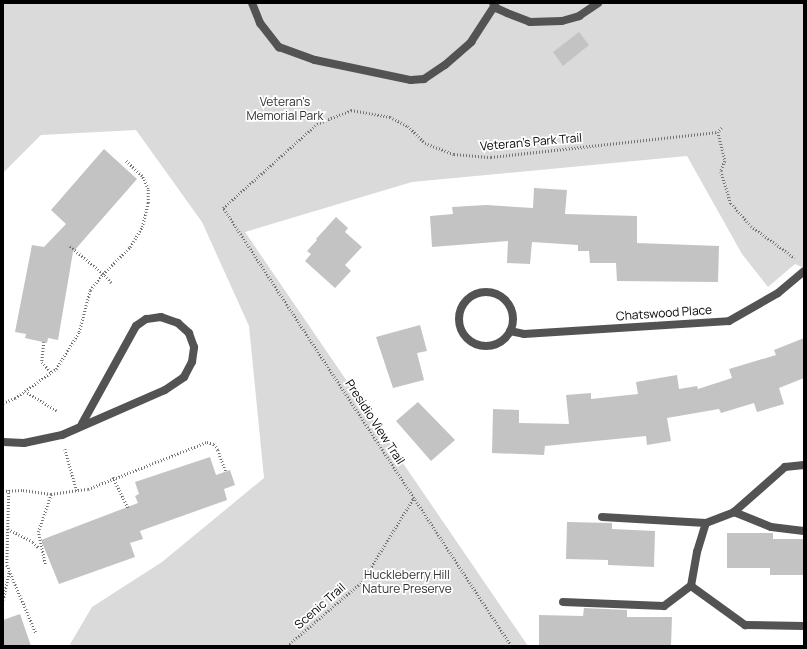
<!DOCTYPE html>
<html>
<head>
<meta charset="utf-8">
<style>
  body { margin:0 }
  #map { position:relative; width:807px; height:649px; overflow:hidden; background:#fff; font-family:Manrope,sans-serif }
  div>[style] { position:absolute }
  .green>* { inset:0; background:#dadada }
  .building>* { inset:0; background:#c3c3c3 }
  .path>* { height:2.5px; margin-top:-1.25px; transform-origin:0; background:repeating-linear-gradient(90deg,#757575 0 1px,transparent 0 3px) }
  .service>* { height:8px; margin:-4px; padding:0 4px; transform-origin:4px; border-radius:4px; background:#535353 }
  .minor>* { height:8px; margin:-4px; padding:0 4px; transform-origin:4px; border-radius:4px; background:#535353 }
  .minor>.ring { margin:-4px; padding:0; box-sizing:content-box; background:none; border:8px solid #535353; border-radius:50% }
  span { translate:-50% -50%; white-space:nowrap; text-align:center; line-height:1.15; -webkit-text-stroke:3.5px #fff; paint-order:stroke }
  .park-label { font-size:12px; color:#313131 }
  .street-label { font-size:12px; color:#000 }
  .frame { position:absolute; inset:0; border:4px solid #000; pointer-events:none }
</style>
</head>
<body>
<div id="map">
  <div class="green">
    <div style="clip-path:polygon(3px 3px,804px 3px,804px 268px,795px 264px,768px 287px,742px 254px,687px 156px,412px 182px,245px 232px,528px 646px,69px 646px,92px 607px,162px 562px,264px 478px,249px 326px,202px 222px,136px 130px,41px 135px,3px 173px)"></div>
  </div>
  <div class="building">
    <div style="clip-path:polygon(579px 32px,589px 45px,563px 66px,553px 52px)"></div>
    <div style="clip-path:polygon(104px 149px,137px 179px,73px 252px,58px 340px,48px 338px,47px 343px,25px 338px,26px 334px,15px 332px,32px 245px,44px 247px,66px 224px,51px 210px)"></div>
    <div style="clip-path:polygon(534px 188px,567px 190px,565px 214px,637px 216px,637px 243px,719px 246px,718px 282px,617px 281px,616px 263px,590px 263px,589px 251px,578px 251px,578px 245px,532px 242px,530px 264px,507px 263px,508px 241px,432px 247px,430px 216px,453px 214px,452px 207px,486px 205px,533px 208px)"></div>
    <div style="clip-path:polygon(336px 217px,348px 228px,345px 232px,362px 247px,345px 265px,351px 271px,335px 288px,305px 261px,311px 254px,307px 251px,317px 240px,316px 239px)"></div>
    <div style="clip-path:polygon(420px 325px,427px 351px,417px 353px,424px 380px,393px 388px,376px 337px)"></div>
    <div style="clip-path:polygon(804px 338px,804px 378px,779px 388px,784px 404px,757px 412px,754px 403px,721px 413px,719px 409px,667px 418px,671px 441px,647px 445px,646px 436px,545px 446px,544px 455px,492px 453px,493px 409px,519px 410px,519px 423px,569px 424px,566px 395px,591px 393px,591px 399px,638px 394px,636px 382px,677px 375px,679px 389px,697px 386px,698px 389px,732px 378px,729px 369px,776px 355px,774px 350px)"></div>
    <div style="clip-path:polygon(418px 402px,455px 440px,431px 461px,396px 421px)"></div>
    <div style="clip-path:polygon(210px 457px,216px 475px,230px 470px,235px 485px,224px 489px,227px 500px,140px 531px,143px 539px,130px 543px,135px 557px,59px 584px,41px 540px,138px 503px,135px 496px,139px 494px,135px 482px)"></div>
    <div style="clip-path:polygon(567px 522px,612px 523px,612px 529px,655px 531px,654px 567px,608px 565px,608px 560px,566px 559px)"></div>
    <div style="clip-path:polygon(727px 533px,773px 533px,773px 539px,804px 539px,804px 575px,770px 575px,770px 568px,727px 568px)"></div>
    <div style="clip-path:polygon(584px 608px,627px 610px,627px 617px,672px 617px,671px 646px,539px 646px,539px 615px,583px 616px)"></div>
    <div style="clip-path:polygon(20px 614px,31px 646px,3px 646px,3px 620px)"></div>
  </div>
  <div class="path">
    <div style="left:722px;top:128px;width:6px;rotate:135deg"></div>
    <div style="left:718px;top:132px;width:30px;rotate:76deg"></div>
    <div style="left:725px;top:161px;width:11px;rotate:112deg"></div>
    <div style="left:721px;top:171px;width:34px;rotate:73deg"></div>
    <div style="left:731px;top:203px;width:30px;rotate:49deg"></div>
    <div style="left:751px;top:226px;width:54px;rotate:36deg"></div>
    <div style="left:111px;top:283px;width:12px;rotate:-132deg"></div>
    <div style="left:103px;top:274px;width:38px;rotate:-45deg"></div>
    <div style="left:130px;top:247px;width:23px;rotate:-59deg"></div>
    <div style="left:142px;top:227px;width:25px;rotate:-76deg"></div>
    <div style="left:148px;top:203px;width:14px;rotate:-90deg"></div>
    <div style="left:148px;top:189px;width:14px;rotate:-115deg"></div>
    <div style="left:142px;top:176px;width:22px;rotate:-137deg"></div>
    <div style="left:44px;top:342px;width:20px;rotate:96deg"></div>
    <div style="left:42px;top:362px;width:15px;rotate:48deg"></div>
    <div style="left:25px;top:391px;width:38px;rotate:32deg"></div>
    <div style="left:3px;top:403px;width:13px;rotate:-23deg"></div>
    <div style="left:15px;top:398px;width:50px;rotate:-35.3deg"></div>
    <div style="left:56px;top:369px;width:44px;rotate:-58.1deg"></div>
    <div style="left:79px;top:332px;width:43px;rotate:-75.3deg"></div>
    <div style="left:90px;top:290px;width:21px;rotate:-51deg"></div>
    <div style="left:103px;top:274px;width:45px;rotate:-140.4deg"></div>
    <div style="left:65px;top:449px;width:44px;rotate:74.1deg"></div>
    <div style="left:113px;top:477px;width:34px;rotate:64deg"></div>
    <div style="left:9px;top:490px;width:75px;rotate:91.5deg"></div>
    <div style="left:7px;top:565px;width:74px;rotate:66.9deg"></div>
    <div style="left:3px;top:491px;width:20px;rotate:-3deg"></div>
    <div style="left:23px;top:490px;width:28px;rotate:8deg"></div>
    <div style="left:8px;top:529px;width:28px;rotate:27deg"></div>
    <div style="left:33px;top:542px;width:8px;rotate:45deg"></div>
    <div style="left:45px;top:564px;width:33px;rotate:-102deg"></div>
    <div style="left:38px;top:532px;width:40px;rotate:-71.1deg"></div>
    <div style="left:51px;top:494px;width:37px;rotate:-8deg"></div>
    <div style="left:88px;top:489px;width:128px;rotate:-21.6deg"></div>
    <div style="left:207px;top:442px;width:7px;rotate:16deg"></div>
    <div style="left:214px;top:444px;width:7px;rotate:56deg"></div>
    <div style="left:218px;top:450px;width:23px;rotate:70deg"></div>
    <div style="left:3px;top:600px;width:29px;rotate:-78deg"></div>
    <div style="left:287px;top:646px;width:99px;rotate:-40.5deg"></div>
    <div style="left:362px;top:582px;width:100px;rotate:-58.5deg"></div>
    <div style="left:511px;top:646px;width:524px;rotate:-123.33deg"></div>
    <div style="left:223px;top:208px;width:126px;rotate:-41.8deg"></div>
    <div style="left:317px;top:124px;width:37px;rotate:-22deg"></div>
    <div style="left:351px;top:110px;width:40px;rotate:10deg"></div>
    <div style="left:390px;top:117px;width:20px;rotate:27deg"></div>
    <div style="left:408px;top:126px;width:24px;rotate:45deg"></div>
    <div style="left:425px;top:143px;width:31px;rotate:21deg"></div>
    <div style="left:454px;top:154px;width:37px;rotate:5deg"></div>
    <div style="left:491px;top:157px;width:228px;rotate:-6.3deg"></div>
  </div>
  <div class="service">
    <div style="left:252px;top:3px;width:22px;rotate:68deg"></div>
    <div style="left:260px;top:23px;width:31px;rotate:52deg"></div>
    <div style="left:279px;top:47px;width:38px;rotate:20deg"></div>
    <div style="left:315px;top:60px;width:98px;rotate:11.8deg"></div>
    <div style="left:411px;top:80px;width:13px;rotate:-4deg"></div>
    <div style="left:424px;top:79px;width:25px;rotate:-34deg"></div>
    <div style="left:445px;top:65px;width:35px;rotate:-41deg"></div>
    <div style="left:471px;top:42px;width:44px;rotate:-57deg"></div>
    <div style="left:493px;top:3px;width:6px;rotate:59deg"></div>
    <div style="left:496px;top:8px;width:12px;rotate:24deg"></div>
    <div style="left:507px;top:13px;width:25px;rotate:21deg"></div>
    <div style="left:530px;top:22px;width:32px;rotate:-2deg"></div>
    <div style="left:562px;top:21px;width:18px;rotate:-16deg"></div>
    <div style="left:579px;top:16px;width:23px;rotate:-34deg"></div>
    <div style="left:734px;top:512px;width:40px;rotate:22deg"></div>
    <div style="left:771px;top:527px;width:33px;rotate:7deg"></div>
    <div style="left:602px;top:517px;width:104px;rotate:3.3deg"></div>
    <div style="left:691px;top:586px;width:35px;rotate:-80deg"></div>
    <div style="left:697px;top:552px;width:30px;rotate:-73deg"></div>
    <div style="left:706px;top:523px;width:30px;rotate:-21deg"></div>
    <div style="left:734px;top:512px;width:68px;rotate:-41.4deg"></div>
    <div style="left:785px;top:467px;width:19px;rotate:-6deg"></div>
    <div style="left:563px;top:602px;width:101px;rotate:2.3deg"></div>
    <div style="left:664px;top:606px;width:34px;rotate:-37deg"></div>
    <div style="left:691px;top:586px;width:67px;rotate:35.8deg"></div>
    <div style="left:745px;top:625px;width:59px;rotate:1deg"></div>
  </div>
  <div class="minor">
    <div class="ring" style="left:459px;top:292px;width:46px;height:46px"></div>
    <div style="left:510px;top:331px;width:14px;rotate:12deg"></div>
    <div style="left:524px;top:334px;width:205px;rotate:-3.6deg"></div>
    <div style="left:729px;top:321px;width:56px;rotate:-29.7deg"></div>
    <div style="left:778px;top:293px;width:34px;rotate:-40deg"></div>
    <div style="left:3px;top:442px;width:21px;rotate:3deg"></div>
    <div style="left:24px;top:443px;width:39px;rotate:-12deg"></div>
    <div style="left:62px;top:435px;width:112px;rotate:-23.6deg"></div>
    <div style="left:165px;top:390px;width:23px;rotate:-34deg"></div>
    <div style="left:184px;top:377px;width:17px;rotate:-62deg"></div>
    <div style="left:192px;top:362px;width:15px;rotate:-82deg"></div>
    <div style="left:194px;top:347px;width:15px;rotate:-110deg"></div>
    <div style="left:189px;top:333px;width:15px;rotate:-138deg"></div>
    <div style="left:178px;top:323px;width:18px;rotate:-161deg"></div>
    <div style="left:161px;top:317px;width:15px;rotate:172deg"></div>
    <div style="left:146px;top:319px;width:12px;rotate:145deg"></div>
    <div style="left:136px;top:326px;width:112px;rotate:118.9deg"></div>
  </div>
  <div class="park-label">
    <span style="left:285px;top:109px">Veteran's<br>Memorial Park</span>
    <span style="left:407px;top:582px">Huckleberry Hill<br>Nature Preserve</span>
  </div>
  <div class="street-label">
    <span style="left:531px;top:142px;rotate:-5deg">Veteran's Park Trail</span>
    <span style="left:664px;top:313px;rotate:-4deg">Chatswood Place</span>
    <span style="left:375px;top:422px;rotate:57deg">Presidio View Trail</span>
    <span style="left:320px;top:606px;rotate:-41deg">Scenic Trail</span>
  </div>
  <div class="frame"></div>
</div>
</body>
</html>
